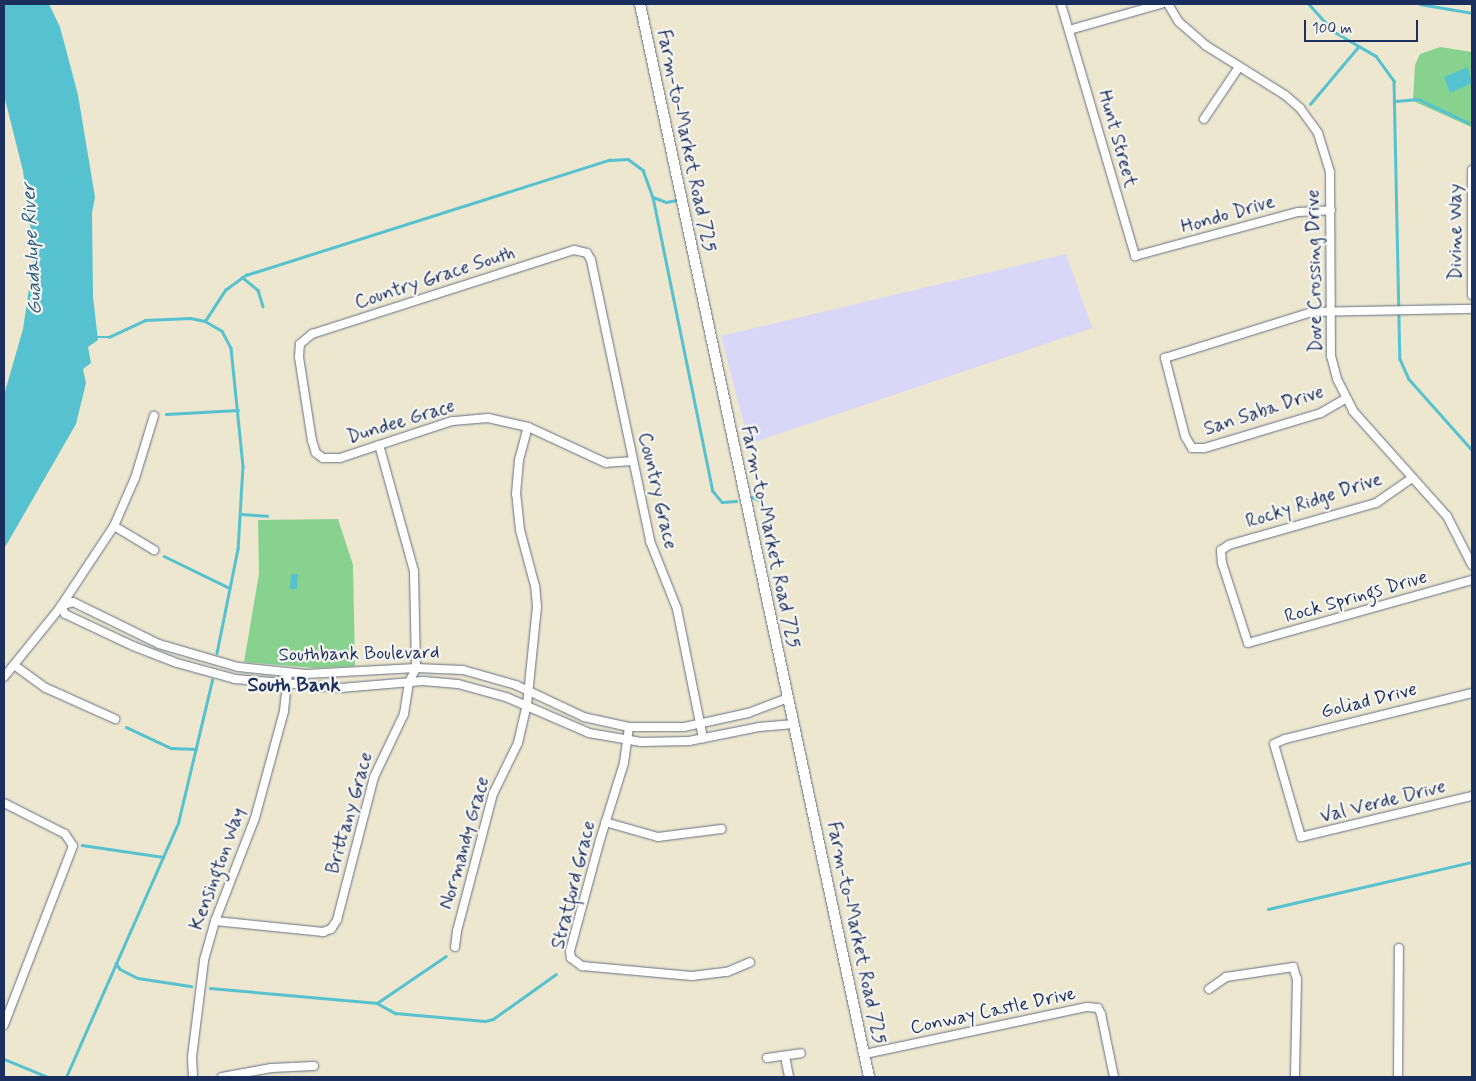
<!DOCTYPE html>
<html>
<head>
<meta charset="utf-8">
<style>
  body { margin:0 }
  #map { position:relative; width:1476px; height:1081px; overflow:hidden; background:#ece7ce; font-family:Mynerve,sans-serif }
  div>[style] { position:absolute }
  .built>* { inset:0; background:#d9d7f7 }
  .green>* { inset:0; background:#88d28f }
  .water>* { inset:0; background:#56c2cf }
  .stream>* { height:2.5px; margin:-1.25px; padding:0 1.25px; transform-origin:1.25px; border-radius:1.25px; background:#56c2cf }
  .roads { filter:drop-shadow(0 0 1px #646f85) drop-shadow(0 0 1px #646f85) }
  .minor>* { height:8px; margin:-4px; padding:0 4px; transform-origin:4px; border-radius:4px; background:#fff }
  .tertiary>* { height:10px; margin:-5px; padding:0 5px; transform-origin:5px; border-radius:5px; background:#fff }
  span { translate:-50% -50%; white-space:nowrap; text-align:center; line-height:1.15; -webkit-text-stroke:4.5px #f6f6f2; paint-order:stroke }
  .street-label { font-size:19px; color:#1b2f5e }
  .water-label { font-size:20px; color:#2d5b80; font-style:italic }
  .neighbourhood-label { font-size:20px; color:#1b2f5e; font-weight:700 }
  .frame { position:absolute; inset:0; border:5px solid #1b2f5e; pointer-events:none }
  .scale { position:absolute; left:1304px; top:20px; width:114px; height:22px; box-sizing:border-box; border:2px solid #1b2f5e; border-top:0; padding-left:6px; font-size:15px; line-height:18px; white-space:nowrap; color:#1b2f5e; -webkit-text-stroke:4px #f6f6f2; paint-order:stroke }
</style>
</head>
<body>
<div id="map">
  <div class="built">
    <div style="clip-path:polygon(1066px 254px,1092px 328px,749px 444px,721px 336px)"></div>
  </div>
  <div class="green">
    <div style="clip-path:polygon(1440px 47px,1472px 52px,1471px 127px,1413px 101px,1415px 65px,1420px 54px)"></div>
    <div style="clip-path:polygon(338px 519px,353px 565px,355px 666px,314px 668px,244px 662px,259px 574px,258px 520px)"></div>
  </div>
  <div class="water">
    <div style="clip-path:polygon(4px 4px,49px 4px,60px 27px,78px 95px,95px 197px,92px 213px,93px 297px,98px 340px,88px 347px,91px 363px,83px 369px,86px 383px,76px 424px,4px 549px,4px 395px,23px 329px,34px 255px,23px 171px,4px 95px)"></div>
    <div style="clip-path:polygon(1468px 67px,1472px 83px,1450px 93px,1444px 77px)"></div>
    <div style="clip-path:polygon(291px 574px,298px 574px,297px 589px,290px 589px)"></div>
  </div>
  <div class="stream">
    <div style="left:1309px;top:4px;width:36px;rotate:48deg"></div>
    <div style="left:1333px;top:31px;width:50px;rotate:30.2deg"></div>
    <div style="left:1376px;top:56px;width:31px;rotate:54deg"></div>
    <div style="left:1394px;top:81px;width:278px;rotate:88.8deg"></div>
    <div style="left:1400px;top:359px;width:22px;rotate:66deg"></div>
    <div style="left:1409px;top:379px;width:95px;rotate:48.4deg"></div>
    <div style="left:1420px;top:4px;width:53px;rotate:9.8deg"></div>
    <div style="left:1396px;top:101px;width:22px;rotate:-5deg"></div>
    <div style="left:1418px;top:99px;width:56px;rotate:25.2deg"></div>
    <div style="left:1310px;top:104px;width:75px;rotate:-49.9deg"></div>
    <div style="left:653px;top:197px;width:14px;rotate:21deg"></div>
    <div style="left:666px;top:202px;width:11px;rotate:-10deg"></div>
    <div style="left:242px;top:277px;width:21px;rotate:39deg"></div>
    <div style="left:258px;top:290px;width:17px;rotate:73deg"></div>
    <div style="left:205px;top:321px;width:37px;rotate:-57deg"></div>
    <div style="left:225px;top:290px;width:26px;rotate:-36deg"></div>
    <div style="left:246px;top:275px;width:381px;rotate:-17.6deg"></div>
    <div style="left:609px;top:160px;width:19px;rotate:-3deg"></div>
    <div style="left:628px;top:159px;width:19px;rotate:36deg"></div>
    <div style="left:643px;top:170px;width:29px;rotate:70deg"></div>
    <div style="left:653px;top:197px;width:300px;rotate:78.5deg"></div>
    <div style="left:713px;top:491px;width:14px;rotate:51deg"></div>
    <div style="left:722px;top:502px;width:14px;rotate:-4deg"></div>
    <div style="left:95px;top:337px;width:14px"></div>
    <div style="left:109px;top:337px;width:40px;rotate:-25deg"></div>
    <div style="left:145px;top:320px;width:45px;rotate:-2.5deg"></div>
    <div style="left:190px;top:318px;width:15px;rotate:11deg"></div>
    <div style="left:205px;top:321px;width:20px;rotate:30deg"></div>
    <div style="left:222px;top:331px;width:19px;rotate:62deg"></div>
    <div style="left:231px;top:348px;width:119px;rotate:84.2deg"></div>
    <div style="left:243px;top:466px;width:83px;rotate:93.4deg"></div>
    <div style="left:238px;top:549px;width:106px;rotate:101.4deg"></div>
    <div style="left:166px;top:414px;width:72px;rotate:-3.2deg"></div>
    <div style="left:752px;top:497px;width:11px;rotate:22deg"></div>
    <div style="left:762px;top:501px;width:18px;rotate:71deg"></div>
    <div style="left:241px;top:514px;width:26px;rotate:4deg"></div>
    <div style="left:164px;top:556px;width:73px;rotate:25.9deg"></div>
    <div style="left:126px;top:727px;width:50px;rotate:25deg"></div>
    <div style="left:171px;top:748px;width:25px;rotate:2deg"></div>
    <div style="left:82px;top:845px;width:82px;rotate:8.4deg"></div>
    <div style="left:1268px;top:909px;width:209px;rotate:-13deg"></div>
    <div style="left:116px;top:963px;width:7px;rotate:56deg"></div>
    <div style="left:120px;top:969px;width:20px;rotate:27deg"></div>
    <div style="left:138px;top:978px;width:54px;rotate:8.6deg"></div>
    <div style="left:210px;top:988px;width:168px;rotate:5.1deg"></div>
    <div style="left:377px;top:1003px;width:21px;rotate:29deg"></div>
    <div style="left:395px;top:1013px;width:90px;rotate:5.1deg"></div>
    <div style="left:485px;top:1021px;width:8px;rotate:-14deg"></div>
    <div style="left:493px;top:1019px;width:77px;rotate:-35.5deg"></div>
    <div style="left:377px;top:1003px;width:83px;rotate:-34.3deg"></div>
    <div style="left:4px;top:1059px;width:48px;rotate:22.2deg"></div>
    <div style="left:66px;top:1077px;width:278px;rotate:-66.2deg"></div>
    <div style="left:178px;top:823px;width:147px;rotate:-76.6deg"></div>
  </div>
  <div class="roads">
    <div class="minor">
      <div style="left:1061px;top:4px;width:263px;rotate:73.6deg"></div>
      <div style="left:1135px;top:256px;width:169px;rotate:-15.1deg"></div>
      <div style="left:1298px;top:212px;width:33px;rotate:-3deg"></div>
      <div style="left:1168px;top:4px;width:21px;rotate:59deg"></div>
      <div style="left:1179px;top:22px;width:35px;rotate:41deg"></div>
      <div style="left:1205px;top:45px;width:94px;rotate:32deg"></div>
      <div style="left:1285px;top:95px;width:20px;rotate:41deg"></div>
      <div style="left:1300px;top:108px;width:31px;rotate:54deg"></div>
      <div style="left:1318px;top:133px;width:41px;rotate:72.9deg"></div>
      <div style="left:1330px;top:172px;width:184px;rotate:89.7deg"></div>
      <div style="left:1331px;top:356px;width:24px;rotate:75deg"></div>
      <div style="left:1337px;top:379px;width:36px;rotate:63deg"></div>
      <div style="left:1353px;top:411px;width:141px;rotate:48.2deg"></div>
      <div style="left:1447px;top:516px;width:55px;rotate:63deg"></div>
      <div style="left:1069px;top:30px;width:96px;rotate:-15.8deg"></div>
      <div style="left:1204px;top:119px;width:63px;rotate:-56.1deg"></div>
      <div style="left:1472px;top:170px;width:125px;rotate:90deg"></div>
      <div style="left:1345px;top:399px;width:28px;rotate:150deg"></div>
      <div style="left:1321px;top:413px;width:122px;rotate:163.3deg"></div>
      <div style="left:1204px;top:448px;width:12px;rotate:180deg"></div>
      <div style="left:1192px;top:448px;width:14px;rotate:-120deg"></div>
      <div style="left:1185px;top:436px;width:81px;rotate:-104.4deg"></div>
      <div style="left:1165px;top:358px;width:154px;rotate:-17.4deg"></div>
      <div style="left:1312px;top:312px;width:160px;rotate:-1.1deg"></div>
      <div style="left:633px;top:461px;width:27px;rotate:176deg"></div>
      <div style="left:606px;top:463px;width:86px;rotate:-155.2deg"></div>
      <div style="left:528px;top:427px;width:41px;rotate:-167.3deg"></div>
      <div style="left:488px;top:418px;width:36px;rotate:175deg"></div>
      <div style="left:452px;top:421px;width:118px;rotate:161.7deg"></div>
      <div style="left:340px;top:458px;width:17px;rotate:180deg"></div>
      <div style="left:323px;top:458px;width:9px;rotate:-144deg"></div>
      <div style="left:316px;top:453px;width:13px;rotate:-108deg"></div>
      <div style="left:312px;top:441px;width:85px;rotate:-98.8deg"></div>
      <div style="left:299px;top:357px;width:13px;rotate:-86deg"></div>
      <div style="left:300px;top:344px;width:16px;rotate:-40deg"></div>
      <div style="left:312px;top:334px;width:275px;rotate:-17.8deg"></div>
      <div style="left:574px;top:250px;width:13px;rotate:13deg"></div>
      <div style="left:587px;top:253px;width:8px;rotate:60deg"></div>
      <div style="left:591px;top:260px;width:287px;rotate:78.1deg"></div>
      <div style="left:650px;top:541px;width:73px;rotate:68.3deg"></div>
      <div style="left:677px;top:609px;width:132px;rotate:78.6deg"></div>
      <div style="left:1412px;top:478px;width:44px;rotate:145.2deg"></div>
      <div style="left:1376px;top:503px;width:153px;rotate:164.1deg"></div>
      <div style="left:1229px;top:545px;width:9px;rotate:148deg"></div>
      <div style="left:1221px;top:550px;width:13px;rotate:86deg"></div>
      <div style="left:1222px;top:563px;width:84px;rotate:72deg"></div>
      <div style="left:1248px;top:643px;width:233px;rotate:-15.7deg"></div>
      <div style="left:114px;top:526px;width:47px;rotate:31deg"></div>
      <div style="left:14px;top:665px;width:39px;rotate:36deg"></div>
      <div style="left:46px;top:688px;width:76px;rotate:24.2deg"></div>
      <div style="left:4px;top:677px;width:87px;rotate:-51deg"></div>
      <div style="left:59px;top:609px;width:100px;rotate:-56.5deg"></div>
      <div style="left:114px;top:526px;width:52px;rotate:-66.4deg"></div>
      <div style="left:135px;top:478px;width:65px;rotate:-73deg"></div>
      <div style="left:1472px;top:693px;width:193px;rotate:166.2deg"></div>
      <div style="left:1285px;top:739px;width:12px;rotate:156deg"></div>
      <div style="left:1274px;top:744px;width:97px;rotate:73.8deg"></div>
      <div style="left:1301px;top:837px;width:176px;rotate:-13.5deg"></div>
      <div style="left:788px;top:698px;width:43px;rotate:159.4deg"></div>
      <div style="left:748px;top:713px;width:66px;rotate:167.7deg"></div>
      <div style="left:684px;top:727px;width:55px;rotate:180deg"></div>
      <div style="left:629px;top:727px;width:46px;rotate:-167.5deg"></div>
      <div style="left:584px;top:717px;width:75px;rotate:-154.8deg"></div>
      <div style="left:516px;top:685px;width:55px;rotate:-164.2deg"></div>
      <div style="left:463px;top:670px;width:47px;rotate:-177.6deg"></div>
      <div style="left:416px;top:668px;width:110px;rotate:176.9deg"></div>
      <div style="left:306px;top:674px;width:68px;rotate:-174.1deg"></div>
      <div style="left:238px;top:667px;width:82px;rotate:-163.8deg"></div>
      <div style="left:159px;top:644px;width:96px;rotate:-154deg"></div>
      <div style="left:73px;top:602px;width:13px;rotate:162deg"></div>
      <div style="left:61px;top:606px;width:9px;rotate:63deg"></div>
      <div style="left:65px;top:614px;width:75px;rotate:25.2deg"></div>
      <div style="left:133px;top:646px;width:47px;rotate:21.1deg"></div>
      <div style="left:177px;top:663px;width:60px;rotate:15.4deg"></div>
      <div style="left:235px;top:679px;width:106px;rotate:4.9deg"></div>
      <div style="left:341px;top:688px;width:82px;rotate:-4.9deg"></div>
      <div style="left:423px;top:681px;width:35px;rotate:5deg"></div>
      <div style="left:458px;top:684px;width:50px;rotate:15.2deg"></div>
      <div style="left:506px;top:697px;width:90px;rotate:23.4deg"></div>
      <div style="left:589px;top:733px;width:53px;rotate:9.8deg"></div>
      <div style="left:641px;top:742px;width:48px;rotate:-1.2deg"></div>
      <div style="left:689px;top:741px;width:71px;rotate:-11.3deg"></div>
      <div style="left:759px;top:727px;width:35px;rotate:-5deg"></div>
      <div style="left:629px;top:727px;width:36px;rotate:98deg"></div>
      <div style="left:624px;top:763px;width:81px;rotate:107.3deg"></div>
      <div style="left:600px;top:840px;width:115px;rotate:105.1deg"></div>
      <div style="left:570px;top:951px;width:7px;rotate:82deg"></div>
      <div style="left:571px;top:958px;width:14px;rotate:36deg"></div>
      <div style="left:582px;top:966px;width:110px;rotate:5.2deg"></div>
      <div style="left:692px;top:976px;width:35px;rotate:-7deg"></div>
      <div style="left:727px;top:972px;width:25px;rotate:-23deg"></div>
      <div style="left:4px;top:803px;width:68px;rotate:26.9deg"></div>
      <div style="left:65px;top:834px;width:14px;rotate:56deg"></div>
      <div style="left:73px;top:846px;width:192px;rotate:111.1deg"></div>
      <div style="left:605px;top:822px;width:55px;rotate:15.8deg"></div>
      <div style="left:658px;top:837px;width:64px;rotate:-7.2deg"></div>
      <div style="left:215px;top:921px;width:109px;rotate:5.8deg"></div>
      <div style="left:323px;top:932px;width:9px;rotate:-21deg"></div>
      <div style="left:331px;top:929px;width:11px;rotate:-56deg"></div>
      <div style="left:337px;top:920px;width:148px;rotate:-75.5deg"></div>
      <div style="left:374px;top:777px;width:70px;rotate:-64.5deg"></div>
      <div style="left:404px;top:714px;width:32px;rotate:-81deg"></div>
      <div style="left:409px;top:682px;width:16px;rotate:-63deg"></div>
      <div style="left:416px;top:668px;width:97px;rotate:-91.2deg"></div>
      <div style="left:414px;top:571px;width:131px;rotate:-105.5deg"></div>
      <div style="left:455px;top:947px;width:16px;rotate:-83deg"></div>
      <div style="left:457px;top:931px;width:142px;rotate:-75.3deg"></div>
      <div style="left:493px;top:794px;width:57px;rotate:-63.9deg"></div>
      <div style="left:518px;top:743px;width:39px;rotate:-77deg"></div>
      <div style="left:527px;top:705px;width:99px;rotate:-84.2deg"></div>
      <div style="left:537px;top:607px;width:21px;rotate:-95deg"></div>
      <div style="left:535px;top:586px;width:58px;rotate:-105deg"></div>
      <div style="left:520px;top:530px;width:36px;rotate:-96deg"></div>
      <div style="left:516px;top:494px;width:34px;rotate:-85deg"></div>
      <div style="left:519px;top:460px;width:34px;rotate:-75deg"></div>
      <div style="left:1209px;top:989px;width:21px;rotate:-35deg"></div>
      <div style="left:1226px;top:977px;width:68px;rotate:-8.5deg"></div>
      <div style="left:1293px;top:967px;width:13px;rotate:72deg"></div>
      <div style="left:1297px;top:979px;width:98px;rotate:91.2deg"></div>
      <div style="left:865px;top:1054px;width:227px;rotate:-12deg"></div>
      <div style="left:1087px;top:1007px;width:11px;rotate:5deg"></div>
      <div style="left:1098px;top:1008px;width:7px;rotate:63deg"></div>
      <div style="left:1101px;top:1014px;width:64px;rotate:78.3deg"></div>
      <div style="left:785px;top:1056px;width:21px;rotate:79deg"></div>
      <div style="left:767px;top:1058px;width:34px;rotate:-8deg"></div>
      <div style="left:193px;top:1077px;width:20px;rotate:-93deg"></div>
      <div style="left:192px;top:1057px;width:98px;rotate:-82.9deg"></div>
      <div style="left:204px;top:960px;width:41px;rotate:-74.2deg"></div>
      <div style="left:215px;top:921px;width:110px;rotate:-68.8deg"></div>
      <div style="left:255px;top:818px;width:111px;rotate:-74.8deg"></div>
      <div style="left:284px;top:711px;width:38px;rotate:-84deg"></div>
      <div style="left:222px;top:1077px;width:50px;rotate:-10.4deg"></div>
      <div style="left:271px;top:1068px;width:43px;rotate:-2.7deg"></div>
      <div style="left:1398px;top:1077px;width:129px;rotate:-89.6deg"></div>
    </div>
    <div class="tertiary">
      <div style="left:640px;top:4px;width:1097px;rotate:77.95deg"></div>
    </div>
  </div>
  <div class="street-label">
    <span style="left:1117px;top:139px;rotate:74deg">Hunt Street</span>
    <span style="left:686px;top:141px;rotate:78deg">Farm-to-Market Road 725</span>
    <span style="left:1228px;top:215px;rotate:-16deg">Hondo Drive</span>
    <span style="left:1456px;top:232px;rotate:-90deg">Divine Way</span>
    <span style="left:1315px;top:271px;rotate:-91deg">Dove Crossing Drive</span>
    <span style="left:435px;top:278px;rotate:-18deg">Country Grace South</span>
    <span style="left:1264px;top:411px;rotate:-18deg">San Saba Drive</span>
    <span style="left:401px;top:422px;rotate:-17deg">Dundee Grace</span>
    <span style="left:657px;top:491px;rotate:77deg">Country Grace</span>
    <span style="left:1314px;top:501px;rotate:-18deg">Rocky Ridge Drive</span>
    <span style="left:770px;top:537px;rotate:78deg">Farm-to-Market Road 725</span>
    <span style="left:1356px;top:597px;rotate:-16deg">Rock Springs Drive</span>
    <span style="left:359px;top:654px;rotate:-1deg">Southbank Boulevard</span>
    <span style="left:1369px;top:701px;rotate:-14deg">Goliad Drive</span>
    <span style="left:1383px;top:802px;rotate:-14deg">Val Verde Drive</span>
    <span style="left:350px;top:813px;rotate:-74deg">Brittany Grace</span>
    <span style="left:465px;top:843px;rotate:-74deg">Normandy Grace</span>
    <span style="left:218px;top:869px;rotate:-70deg">Kensington Way</span>
    <span style="left:574px;top:885px;rotate:-76deg">Stratford Grace</span>
    <span style="left:856px;top:933px;rotate:78deg">Farm-to-Market Road 725</span>
    <span style="left:993px;top:1011px;rotate:-12deg">Conway Castle Drive</span>
  </div>
  <div class="water-label">
    <span style="left:32px;top:249px;rotate:-93deg">Guadalupe River</span>
  </div>
  <div class="neighbourhood-label">
    <span style="left:294px;top:685px">South Bank</span>
  </div>
  <div class="frame"></div>
  <div class="scale">100 m</div>
</div>
</body>
</html>
